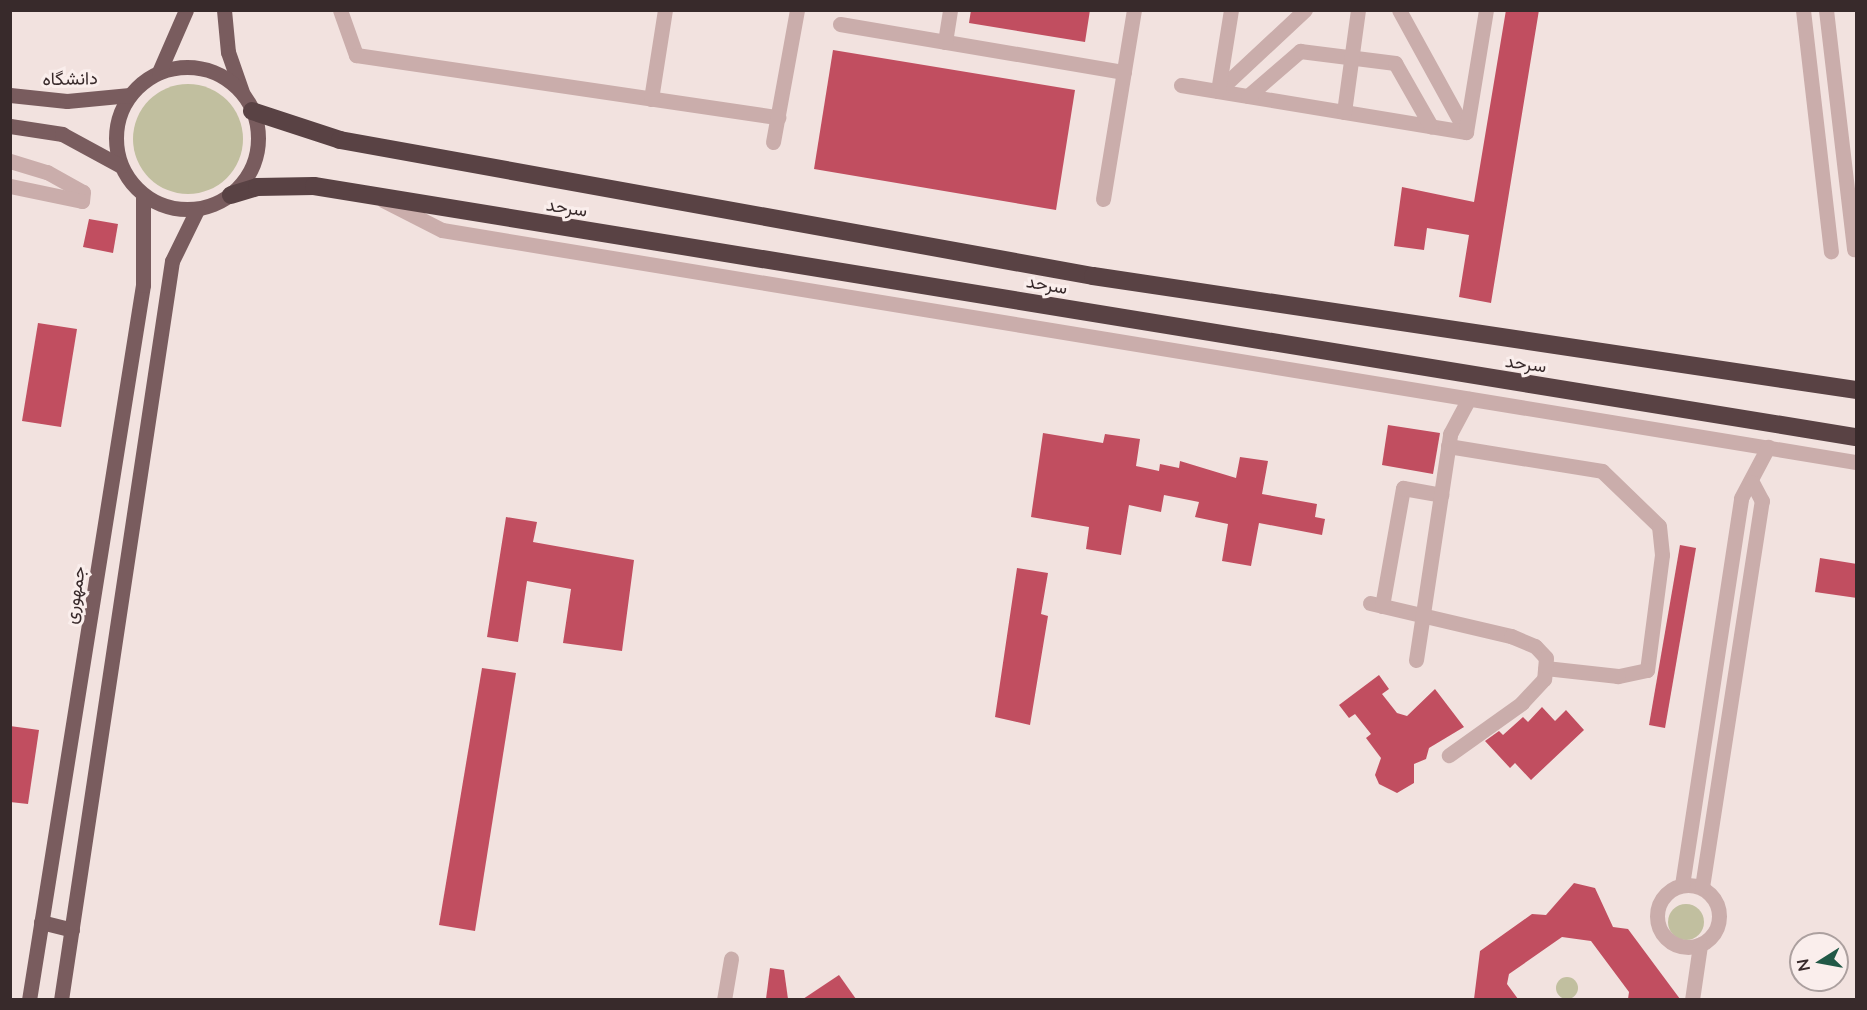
<!DOCTYPE html>
<html>
<head>
<meta charset="utf-8">
<style>
  body { margin:0 }
  #map { position:relative; width:1867px; height:1010px; overflow:hidden; background:#f2e2df; font-family:Lato,Vazirmatn,sans-serif }
  div>[style] { position:absolute }
  .green>* { inset:0; background:#c1bf9f }
  .round { border-radius:50% }
  .building>* { inset:0; background:#c14e60 }
  .minor>* { height:15px; margin:-7.5px; padding:0 7.5px; transform-origin:7.5px; border-radius:7.5px; background:#caadab }
  .minor>.ring { margin:-7.5px; padding:0; box-sizing:content-box; background:none; border:15px solid #caadab; border-radius:50% }
  .major>* { height:15px; margin:-7.5px; padding:0 7.5px; transform-origin:7.5px; border-radius:7.5px; background:#795c5e }
  .major>.ring { margin:-7.5px; padding:0; box-sizing:content-box; background:none; border:15px solid #795c5e; border-radius:50% }
  .highway>* { height:18px; margin:-9px; padding:0 9px; transform-origin:9px; border-radius:9px; background:#594244 }
  span { translate:-50% -50%; white-space:nowrap; text-align:center; line-height:1.15; -webkit-text-stroke:6px #faeeec; paint-order:stroke }
  .street-label { font-size:18px; color:#382a2b }
  .frame { position:absolute; inset:0; border:12px solid #382a2b; pointer-events:none }
  .north { position:absolute; left:1789px; top:932px; width:60px; height:60px; box-sizing:border-box; background:#faeeec; border:2px solid #aca09f; border-radius:50%; rotate:259deg; font-size:16px; font-weight:700; line-height:24px; text-align:center; color:#382a2b }
  .north::after { content:''; display:block; margin:auto; width:21px; height:27px; background:#215846; clip-path:polygon(50% 0,100% 100%,50% 72%,0 100%) }
</style>
</head>
<body>
<div id="map">
  <div class="green">
    <div class="round" style="left:133px;top:84px;width:110px;height:110px"></div>
    <div class="round" style="left:1668px;top:904px;width:36px;height:36px"></div>
    <div class="round" style="left:1556px;top:977px;width:22px;height:22px"></div>
  </div>
  <div class="building">
    <div style="clip-path:polygon(971px 10px,1090px 10px,1085px 42px,969px 23px)"></div>
    <div style="clip-path:polygon(1506px 10px,1539px 10px,1491px 303px,1459px 297px,1469px 235px,1427px 228px,1424px 250px,1394px 246px,1402px 187px,1474px 202px)"></div>
    <div style="clip-path:polygon(833px 50px,1075px 90px,1056px 210px,814px 169px)"></div>
    <div style="clip-path:polygon(89px 219px,118px 224px,113px 253px,83px 247px)"></div>
    <div style="clip-path:polygon(38px 323px,77px 329px,61px 427px,22px 421px)"></div>
    <div style="clip-path:polygon(1388px 425px,1440px 433px,1433px 474px,1382px 465px)"></div>
    <div style="clip-path:polygon(1043px 433px,1103px 443px,1105px 434px,1140px 439px,1136px 466px,1159px 471px,1160px 464px,1179px 468px,1180px 461px,1236px 478px,1240px 457px,1268px 461px,1262px 494px,1317px 504px,1315px 517px,1325px 519px,1322px 535px,1259px 523px,1251px 566px,1222px 561px,1228px 524px,1195px 517px,1199px 502px,1164px 495px,1161px 512px,1129px 505px,1121px 555px,1086px 549px,1089px 527px,1031px 517px)"></div>
    <div style="clip-path:polygon(506px 517px,537px 522px,533px 542px,634px 560px,622px 651px,563px 643px,571px 589px,527px 581px,518px 642px,487px 637px)"></div>
    <div style="clip-path:polygon(1680px 545px,1696px 548px,1665px 728px,1649px 725px)"></div>
    <div style="clip-path:polygon(1820px 558px,1857px 564px,1857px 598px,1815px 592px)"></div>
    <div style="clip-path:polygon(1017px 568px,1048px 573px,1041px 614px,1048px 616px,1030px 725px,995px 717px)"></div>
    <div style="clip-path:polygon(482px 668px,516px 673px,475px 931px,439px 925px)"></div>
    <div style="clip-path:polygon(1379px 675px,1389px 689px,1382px 694px,1397px 713px,1407px 716px,1435px 689px,1464px 727px,1429px 748px,1426px 759px,1414px 764px,1414px 783px,1397px 793px,1379px 784px,1375px 775px,1381px 758px,1366px 738px,1371px 734px,1355px 714px,1349px 718px,1339px 705px)"></div>
    <div style="clip-path:polygon(1542px 707px,1555px 721px,1566px 710px,1584px 730px,1531px 780px,1515px 763px,1510px 768px,1485px 741px,1499px 731px,1503px 735px,1523px 717px,1528px 722px)"></div>
    <div style="clip-path:polygon(10px 726px,39px 730px,28px 804px,10px 802px)"></div>
    <div style="clip-path:polygon(1574px 883px,1595px 888px,1613px 927px,1628px 929px,1680px 999px,1628px 999px,1629px 992px,1591px 941px,1562px 937px,1509px 974px,1507px 984px,1518px 999px,1474px 999px,1480px 951px,1532px 914px,1546px 915px)"></div>
    <div style="clip-path:polygon(770px 968px,784px 970px,788px 999px,766px 999px)"></div>
    <div style="clip-path:polygon(839px 975px,856px 999px,803px 999px)"></div>
  </div>
  <div class="minor">
    <div style="left:340px;top:10px;width:48px;rotate:70.4deg"></div>
    <div style="left:356px;top:55px;width:427px;rotate:8.4deg"></div>
    <div style="left:1399px;top:10px;width:139px;rotate:61.2deg"></div>
    <div style="left:1803px;top:10px;width:243px;rotate:83.4deg"></div>
    <div style="left:1826px;top:10px;width:241px;rotate:83.3deg"></div>
    <div style="left:840px;top:24px;width:288px;rotate:9.6deg"></div>
    <div style="left:945px;top:42px;width:32px;rotate:-81deg"></div>
    <div style="left:1181px;top:85px;width:289px;rotate:9.4deg"></div>
    <div style="left:1218px;top:91px;width:119px;rotate:-43deg"></div>
    <div style="left:1218px;top:91px;width:82px;rotate:-80.9deg"></div>
    <div style="left:1248px;top:96px;width:69px;rotate:-40.9deg"></div>
    <div style="left:1300px;top:51px;width:96px;rotate:7.2deg"></div>
    <div style="left:1395px;top:63px;width:73px;rotate:60.3deg"></div>
    <div style="left:651px;top:99px;width:90px;rotate:-81.1deg"></div>
    <div style="left:1344px;top:112px;width:103px;rotate:-82.2deg"></div>
    <div style="left:1466px;top:132px;width:124px;rotate:-80.7deg"></div>
    <div style="left:773px;top:142px;width:134px;rotate:-79.7deg"></div>
    <div style="left:10px;top:161px;width:39px;rotate:17deg"></div>
    <div style="left:47px;top:172px;width:41px;rotate:29.1deg"></div>
    <div style="left:83px;top:192px;width:9px;rotate:96deg"></div>
    <div style="left:82px;top:201px;width:74px;rotate:-168.2deg"></div>
    <div style="left:1103px;top:199px;width:192px;rotate:-80.7deg"></div>
    <div style="left:383px;top:200px;width:66px;rotate:27deg"></div>
    <div style="left:442px;top:230px;width:1433px;rotate:9.32deg"></div>
    <div style="left:1448px;top:446px;width:156px;rotate:9.2deg"></div>
    <div style="left:1602px;top:471px;width:79px;rotate:44deg"></div>
    <div style="left:1659px;top:526px;width:29px;rotate:84deg"></div>
    <div style="left:1662px;top:555px;width:116px;rotate:97.4deg"></div>
    <div style="left:1647px;top:670px;width:30px;rotate:168deg"></div>
    <div style="left:1618px;top:676px;width:73px;rotate:-173.7deg"></div>
    <div style="left:1370px;top:603px;width:145px;rotate:13.2deg"></div>
    <div style="left:1511px;top:636px;width:26px;rotate:23deg"></div>
    <div style="left:1535px;top:646px;width:16px;rotate:47deg"></div>
    <div style="left:1546px;top:658px;width:21px;rotate:95deg"></div>
    <div style="left:1544px;top:679px;width:33px;rotate:133deg"></div>
    <div style="left:1522px;top:703px;width:90px;rotate:144.5deg"></div>
    <div style="left:1382px;top:606px;width:120px;rotate:-79.9deg"></div>
    <div style="left:1403px;top:488px;width:39px;rotate:10deg"></div>
    <div style="left:1416px;top:660px;width:229px;rotate:-81.4deg"></div>
    <div style="left:1450px;top:434px;width:40px;rotate:-62deg"></div>
    <div class="ring" style="left:1657px;top:885px;width:47px;height:47px"></div>
    <div style="left:1682px;top:885px;width:391px;rotate:-81.3deg"></div>
    <div style="left:1741px;top:498px;width:58px;rotate:-62.1deg"></div>
    <div style="left:1702px;top:887px;width:391px;rotate:-81.2deg"></div>
    <div style="left:1762px;top:501px;width:21px;rotate:-118deg"></div>
    <div style="left:724px;top:1000px;width:42px;rotate:-80.3deg"></div>
    <div style="left:1692px;top:1000px;width:56px;rotate:-81.7deg"></div>
  </div>
  <div class="major">
    <div style="left:224px;top:10px;width:42px;rotate:84.6deg"></div>
    <div style="left:228px;top:52px;width:42px;rotate:70.7deg"></div>
    <div class="ring" style="left:116px;top:67px;width:127px;height:127px"></div>
    <div style="left:159px;top:72px;width:68px;rotate:-66.5deg"></div>
    <div style="left:10px;top:95px;width:57px;rotate:6deg"></div>
    <div style="left:67px;top:101px;width:63px;rotate:-5.4deg"></div>
    <div style="left:10px;top:126px;width:53px;rotate:8.7deg"></div>
    <div style="left:62px;top:134px;width:67px;rotate:28.5deg"></div>
    <div style="left:41px;top:922px;width:32px;rotate:14deg"></div>
    <div style="left:29px;top:1000px;width:724px;rotate:-80.94deg"></div>
    <div style="left:143px;top:285px;width:89px;rotate:-90deg"></div>
    <div style="left:61px;top:1000px;width:747px;rotate:-81.46deg"></div>
    <div style="left:172px;top:261px;width:57px;rotate:-63.9deg"></div>
  </div>
  <div class="highway">
    <div style="left:252px;top:111px;width:93px;rotate:18.2deg"></div>
    <div style="left:340px;top:140px;width:765px;rotate:10.24deg"></div>
    <div style="left:1093px;top:276px;width:771px;rotate:8.5deg"></div>
    <div style="left:231px;top:195px;width:27px;rotate:-17deg"></div>
    <div style="left:257px;top:187px;width:57px;rotate:-1deg"></div>
    <div style="left:314px;top:186px;width:1562px;rotate:9.25deg"></div>
  </div>
  <div class="street-label">
    <span style="left:70px;top:78px;rotate:-1deg">دانشگاه</span>
    <span style="left:567px;top:207px;rotate:9deg">سرحد</span>
    <span style="left:1047px;top:284px;rotate:10deg">سرحد</span>
    <span style="left:1526px;top:363px;rotate:8deg">سرحد</span>
    <span style="left:74px;top:595px;rotate:-81deg">جمهوری</span>
  </div>
  <div class="frame"></div>
  <div class="north">N</div>
</div>
</body>
</html>
